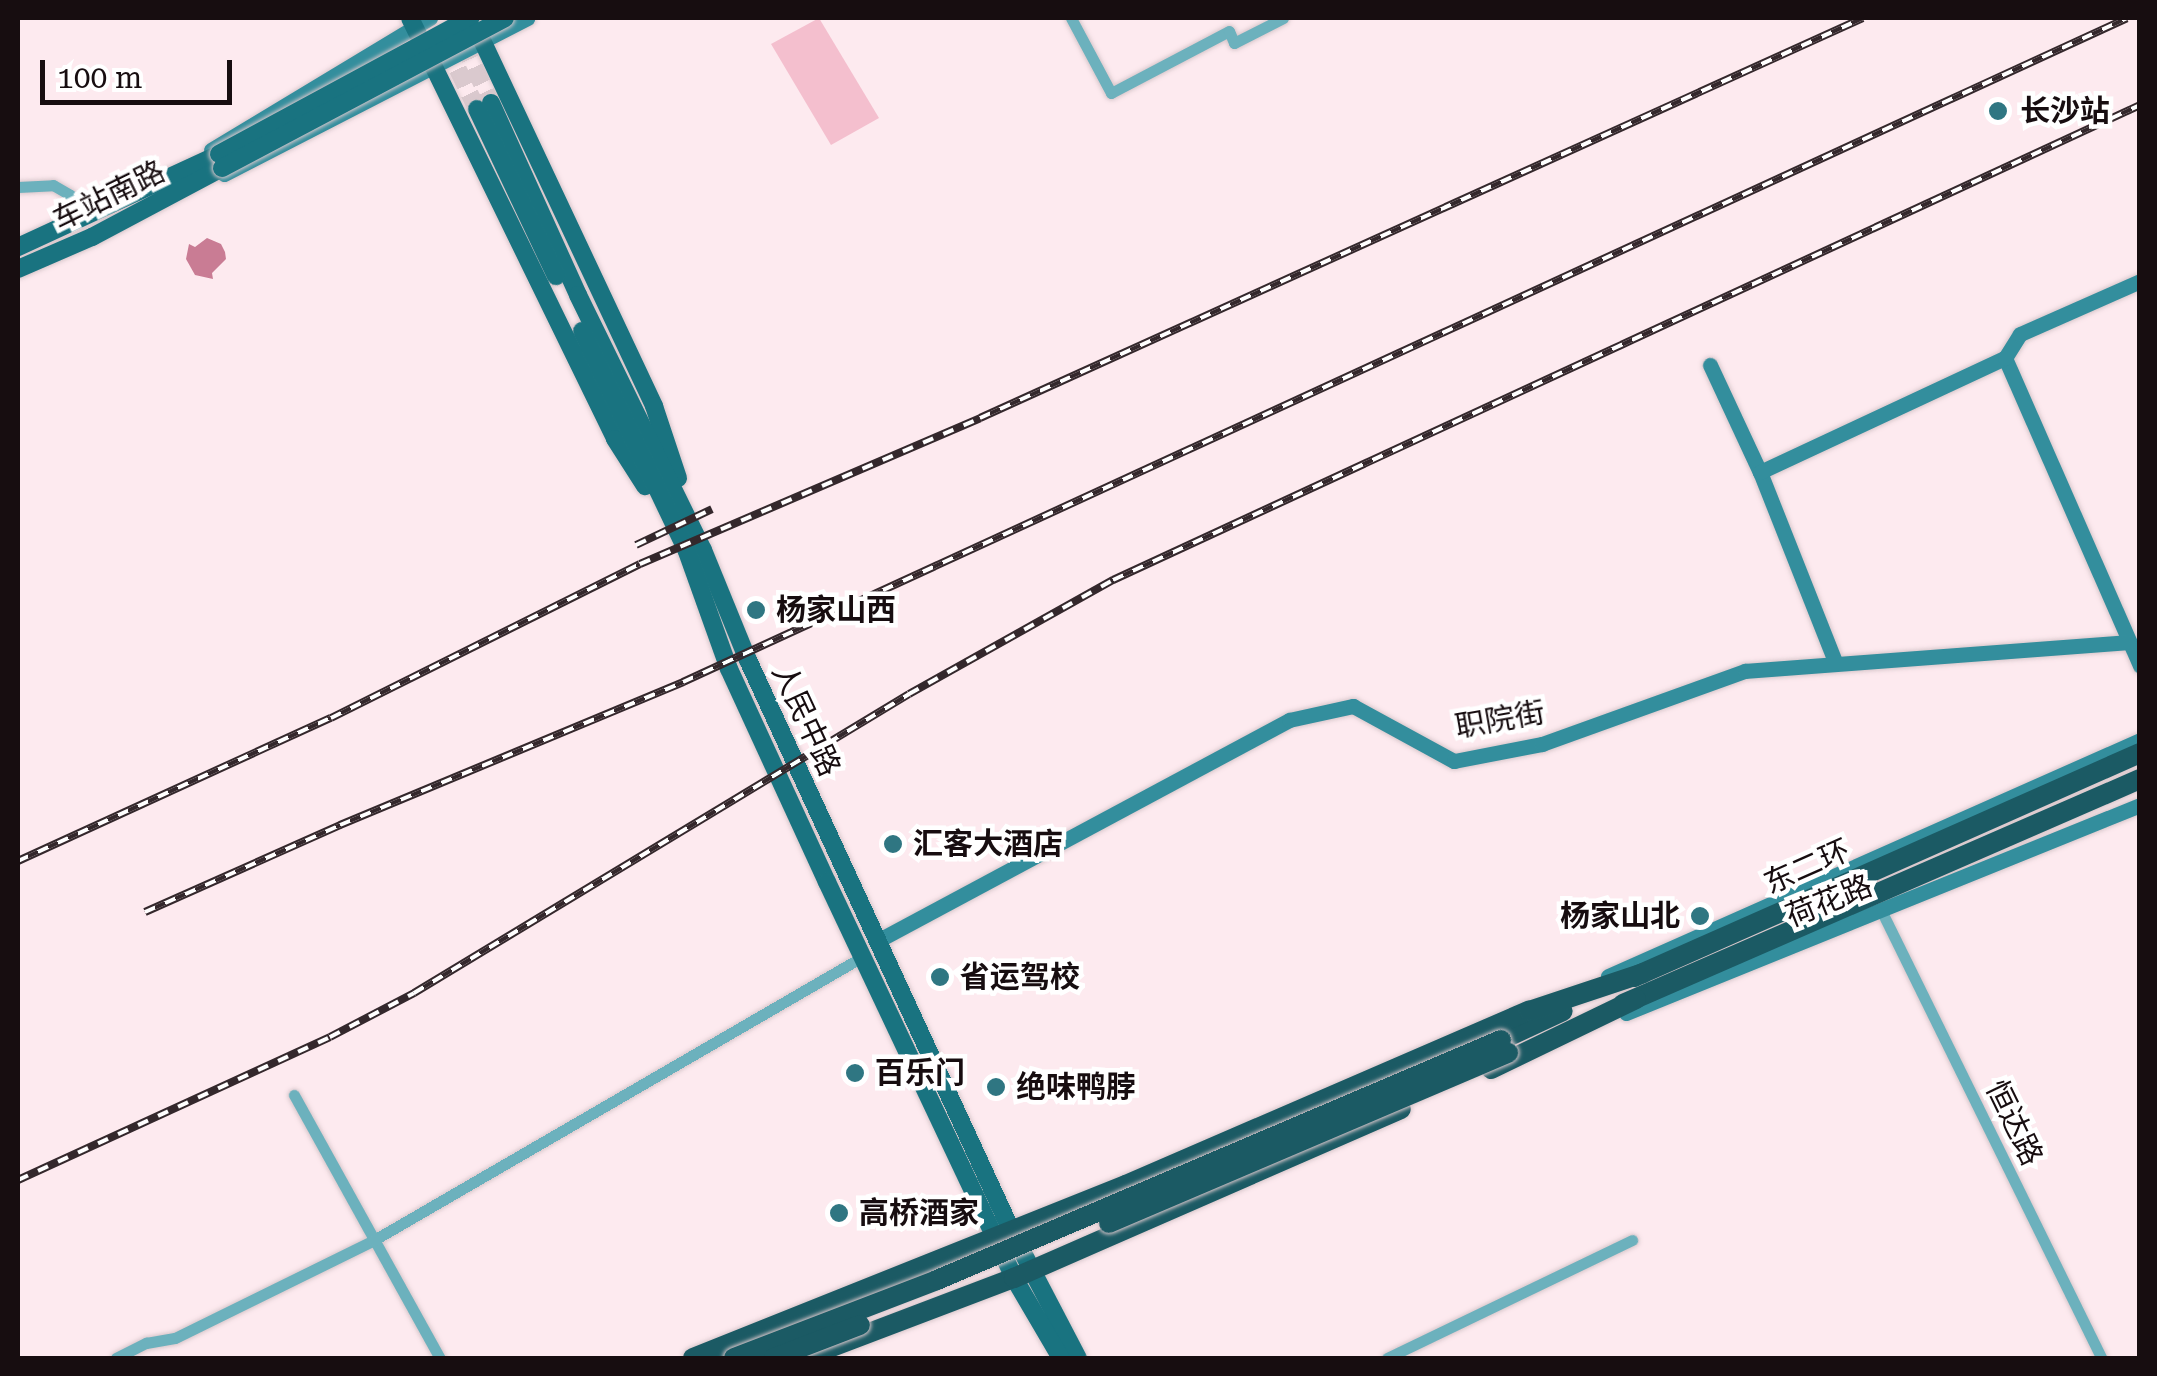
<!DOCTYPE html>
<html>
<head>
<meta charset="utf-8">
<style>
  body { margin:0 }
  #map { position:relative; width:2157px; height:1376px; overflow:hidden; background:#fdeaef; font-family:"Roboto Serif","Noto Sans SC",serif }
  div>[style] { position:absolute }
  .green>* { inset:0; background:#f4bfce }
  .water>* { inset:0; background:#c97c94 }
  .primary-tunnel>* { height:18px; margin-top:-9px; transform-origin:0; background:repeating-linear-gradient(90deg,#dac9ce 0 18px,transparent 0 27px) }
  .roads { filter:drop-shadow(0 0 2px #d8c7cb) drop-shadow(0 0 2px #d8c7cb) }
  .street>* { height:11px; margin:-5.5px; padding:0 5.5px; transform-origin:5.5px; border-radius:5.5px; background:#6cb1bd }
  .secondary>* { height:15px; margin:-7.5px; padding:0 7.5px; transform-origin:7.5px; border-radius:7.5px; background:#338e9d }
  .primary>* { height:18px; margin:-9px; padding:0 9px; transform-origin:9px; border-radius:9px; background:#197380 }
  .highway>* { height:20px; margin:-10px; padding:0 10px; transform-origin:10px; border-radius:10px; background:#1b5a64 }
  .rail>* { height:8px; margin-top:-4px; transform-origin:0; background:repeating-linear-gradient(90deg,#fff 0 11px,#34282c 0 22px); box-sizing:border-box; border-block:2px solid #34282c }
  .bridges { filter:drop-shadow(0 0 2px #d8c7cb) drop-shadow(0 0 2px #d8c7cb) }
  .primary-bridge>* { height:18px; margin:-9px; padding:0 9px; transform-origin:9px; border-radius:9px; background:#197380 }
  .highway-bridge>* { height:20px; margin:-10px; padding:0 10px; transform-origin:10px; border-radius:10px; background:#1b5a64 }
  .dots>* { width:28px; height:28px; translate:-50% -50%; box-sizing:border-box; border:5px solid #fff; border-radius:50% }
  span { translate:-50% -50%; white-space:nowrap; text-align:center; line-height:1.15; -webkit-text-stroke:9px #fff; paint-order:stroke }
  .poi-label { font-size:30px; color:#170d10; font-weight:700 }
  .left { translate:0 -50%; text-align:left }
  .right { translate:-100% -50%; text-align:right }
  .street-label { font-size:30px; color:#170d10 }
  .frame { position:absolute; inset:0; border:20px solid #170d10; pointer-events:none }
  .scale { position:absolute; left:40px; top:60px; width:192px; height:45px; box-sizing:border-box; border:5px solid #170d10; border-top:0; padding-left:12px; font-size:30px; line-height:35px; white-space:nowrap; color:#170d10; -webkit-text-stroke:8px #fff; paint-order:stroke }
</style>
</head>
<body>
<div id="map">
  <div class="green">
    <div style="clip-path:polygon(819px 18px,879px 118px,831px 145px,771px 44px)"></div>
  </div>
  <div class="water">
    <div style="clip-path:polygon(207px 238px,221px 244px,225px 252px,226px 259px,212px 273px,213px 279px,195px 275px,186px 259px,189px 244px,195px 247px)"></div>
  </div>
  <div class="primary-tunnel">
    <div style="left:452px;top:18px;width:94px;rotate:65.4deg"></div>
    <div style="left:446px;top:45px;width:71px;rotate:64.2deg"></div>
  </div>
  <div class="roads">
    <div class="street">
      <div style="left:1071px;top:18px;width:85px;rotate:61.9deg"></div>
      <div style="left:1111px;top:93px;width:133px;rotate:-27.7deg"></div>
      <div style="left:1229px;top:31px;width:13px;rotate:67deg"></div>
      <div style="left:1234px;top:43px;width:55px;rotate:-27deg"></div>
      <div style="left:18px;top:187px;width:35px;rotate:-3deg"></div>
      <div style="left:53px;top:185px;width:20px;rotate:30deg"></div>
      <div style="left:70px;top:195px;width:28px;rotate:46deg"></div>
      <div style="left:1881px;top:910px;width:499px;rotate:63.8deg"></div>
      <div style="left:294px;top:1095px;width:301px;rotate:61deg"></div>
      <div style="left:116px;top:1358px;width:34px;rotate:-27deg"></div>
      <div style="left:146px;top:1343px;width:29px;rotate:-10deg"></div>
      <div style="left:175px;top:1338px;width:222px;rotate:-26.2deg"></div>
      <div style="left:374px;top:1240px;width:564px;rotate:-30.11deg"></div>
      <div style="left:1387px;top:1358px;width:272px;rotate:-25.7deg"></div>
    </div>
    <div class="secondary">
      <div style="left:211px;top:150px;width:256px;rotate:-31.1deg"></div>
      <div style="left:224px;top:174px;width:341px;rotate:-27.2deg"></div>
      <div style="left:2005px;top:358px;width:336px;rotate:66.3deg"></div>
      <div style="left:1710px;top:365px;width:118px;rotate:65deg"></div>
      <div style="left:1760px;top:472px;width:206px;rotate:68.4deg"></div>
      <div style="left:1760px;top:472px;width:270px;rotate:-25deg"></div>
      <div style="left:2005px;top:358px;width:28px;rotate:-58deg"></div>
      <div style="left:2020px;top:334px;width:131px;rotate:-23.8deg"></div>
      <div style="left:877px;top:941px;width:468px;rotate:-28.2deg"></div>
      <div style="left:1289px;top:720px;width:66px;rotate:-12.3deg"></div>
      <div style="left:1353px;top:706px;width:115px;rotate:28.6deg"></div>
      <div style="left:1454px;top:761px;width:90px;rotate:-10.9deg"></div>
      <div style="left:1542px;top:744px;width:216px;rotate:-19.8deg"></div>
      <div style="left:1745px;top:671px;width:385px;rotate:-4.3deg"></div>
      <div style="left:1608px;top:976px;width:582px;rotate:-23.92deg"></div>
      <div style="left:1626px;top:1013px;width:554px;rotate:-22.03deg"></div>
    </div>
    <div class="primary">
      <div style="left:410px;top:18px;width:468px;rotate:64deg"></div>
      <div style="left:615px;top:439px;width:56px;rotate:57.4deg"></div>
      <div style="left:472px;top:19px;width:428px;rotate:64.8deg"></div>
      <div style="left:654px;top:406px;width:76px;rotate:71.6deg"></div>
      <div style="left:491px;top:103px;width:211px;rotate:65.6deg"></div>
      <div style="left:578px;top:295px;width:284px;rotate:63.9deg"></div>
      <div style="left:703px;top:550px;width:119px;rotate:67.8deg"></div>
      <div style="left:748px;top:660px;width:630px;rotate:65.22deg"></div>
      <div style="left:1012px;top:1232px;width:142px;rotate:62.4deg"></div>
      <div style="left:477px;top:109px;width:185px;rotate:64.7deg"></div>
      <div style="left:18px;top:247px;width:221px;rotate:-24.8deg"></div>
      <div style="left:18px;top:269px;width:81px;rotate:-23.4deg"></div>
      <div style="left:92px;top:237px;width:147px;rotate:-28deg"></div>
      <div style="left:582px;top:331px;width:242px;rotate:64.5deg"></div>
      <div style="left:686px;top:549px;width:127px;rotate:70.3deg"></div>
      <div style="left:729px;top:669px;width:234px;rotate:65.3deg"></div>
      <div style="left:827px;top:882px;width:438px;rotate:64.7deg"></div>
      <div style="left:1014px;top:1278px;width:93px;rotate:59.6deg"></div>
    </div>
    <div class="highway">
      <div style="left:1634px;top:977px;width:553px;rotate:-23.88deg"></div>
      <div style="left:1623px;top:1004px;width:564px;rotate:-23.52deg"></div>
      <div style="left:1501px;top:1040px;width:68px;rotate:-25.1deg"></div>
      <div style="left:1491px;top:1069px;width:161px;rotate:-25.8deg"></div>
      <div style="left:693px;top:1358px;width:466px;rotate:-21.8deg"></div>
      <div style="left:1126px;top:1185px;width:439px;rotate:-23.4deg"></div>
      <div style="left:1529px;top:1011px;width:120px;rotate:-18.4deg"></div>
      <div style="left:803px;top:1358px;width:226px;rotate:-20.8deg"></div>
      <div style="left:1014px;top:1278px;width:422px;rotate:-23.6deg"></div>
    </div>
  </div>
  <div class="rail">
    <div style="left:636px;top:545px;width:84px;rotate:-25.3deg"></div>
    <div style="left:18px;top:861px;width:344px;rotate:-24.6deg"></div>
    <div style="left:331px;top:718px;width:345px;rotate:-26.5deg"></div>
    <div style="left:640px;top:564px;width:370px;rotate:-23.2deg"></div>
    <div style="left:980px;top:418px;width:969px;rotate:-24.37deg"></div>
    <div style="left:145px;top:912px;width:214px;rotate:-24deg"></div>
    <div style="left:340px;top:825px;width:372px;rotate:-22.6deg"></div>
    <div style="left:683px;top:682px;width:1589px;rotate:-24.69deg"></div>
    <div style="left:18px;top:1180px;width:343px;rotate:-24.6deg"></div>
    <div style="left:330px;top:1037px;width:95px;rotate:-27.6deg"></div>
    <div style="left:414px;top:993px;width:578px;rotate:-31.13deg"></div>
    <div style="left:909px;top:694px;width:234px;rotate:-29.2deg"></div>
    <div style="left:1113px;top:580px;width:1132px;rotate:-24.82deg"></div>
  </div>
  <div class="bridges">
    <div class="primary-bridge">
      <div style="left:219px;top:154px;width:286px;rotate:-28.4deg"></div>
      <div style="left:222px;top:168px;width:320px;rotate:-27.9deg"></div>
    </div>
    <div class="highway-bridge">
      <div style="left:1109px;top:1223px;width:434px;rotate:-23.1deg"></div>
      <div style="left:734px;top:1358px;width:217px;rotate:-21deg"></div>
      <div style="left:937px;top:1280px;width:613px;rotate:-23.05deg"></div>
      <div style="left:774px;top:1358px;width:92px;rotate:-21deg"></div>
    </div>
  </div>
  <div class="dots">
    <div style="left:1998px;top:111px;background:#2f7682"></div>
    <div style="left:756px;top:610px;background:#2f7682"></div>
    <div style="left:893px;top:844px;background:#2f7682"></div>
    <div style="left:1700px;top:916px;background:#2f7682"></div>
    <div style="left:940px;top:977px;background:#2f7682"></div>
    <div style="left:855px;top:1073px;background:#2f7682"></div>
    <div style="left:996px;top:1087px;background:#2f7682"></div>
    <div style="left:839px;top:1213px;background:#2f7682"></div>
  </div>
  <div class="poi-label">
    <span class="left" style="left:2020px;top:111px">长沙站</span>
    <span class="left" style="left:776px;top:610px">杨家山西</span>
    <span class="left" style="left:913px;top:844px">汇客大酒店</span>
    <span class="right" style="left:1680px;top:916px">杨家山北</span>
    <span class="left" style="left:960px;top:977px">省运驾校</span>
    <span class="left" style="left:875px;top:1073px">百乐门</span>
    <span class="left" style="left:1016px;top:1087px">绝味鸭脖</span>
    <span class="left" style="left:859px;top:1213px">高桥酒家</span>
  </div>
  <div class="street-label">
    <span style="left:109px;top:196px;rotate:-26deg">车站南路</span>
    <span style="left:806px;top:720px;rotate:65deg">人民中路</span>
    <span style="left:1500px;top:720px;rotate:-10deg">职院街</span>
    <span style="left:1807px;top:867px;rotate:-24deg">东二环</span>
    <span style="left:1829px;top:901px;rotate:-22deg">荷花路</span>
    <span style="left:2014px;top:1123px;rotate:64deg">恒达路</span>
  </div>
  <div class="frame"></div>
  <div class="scale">100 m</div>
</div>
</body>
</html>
